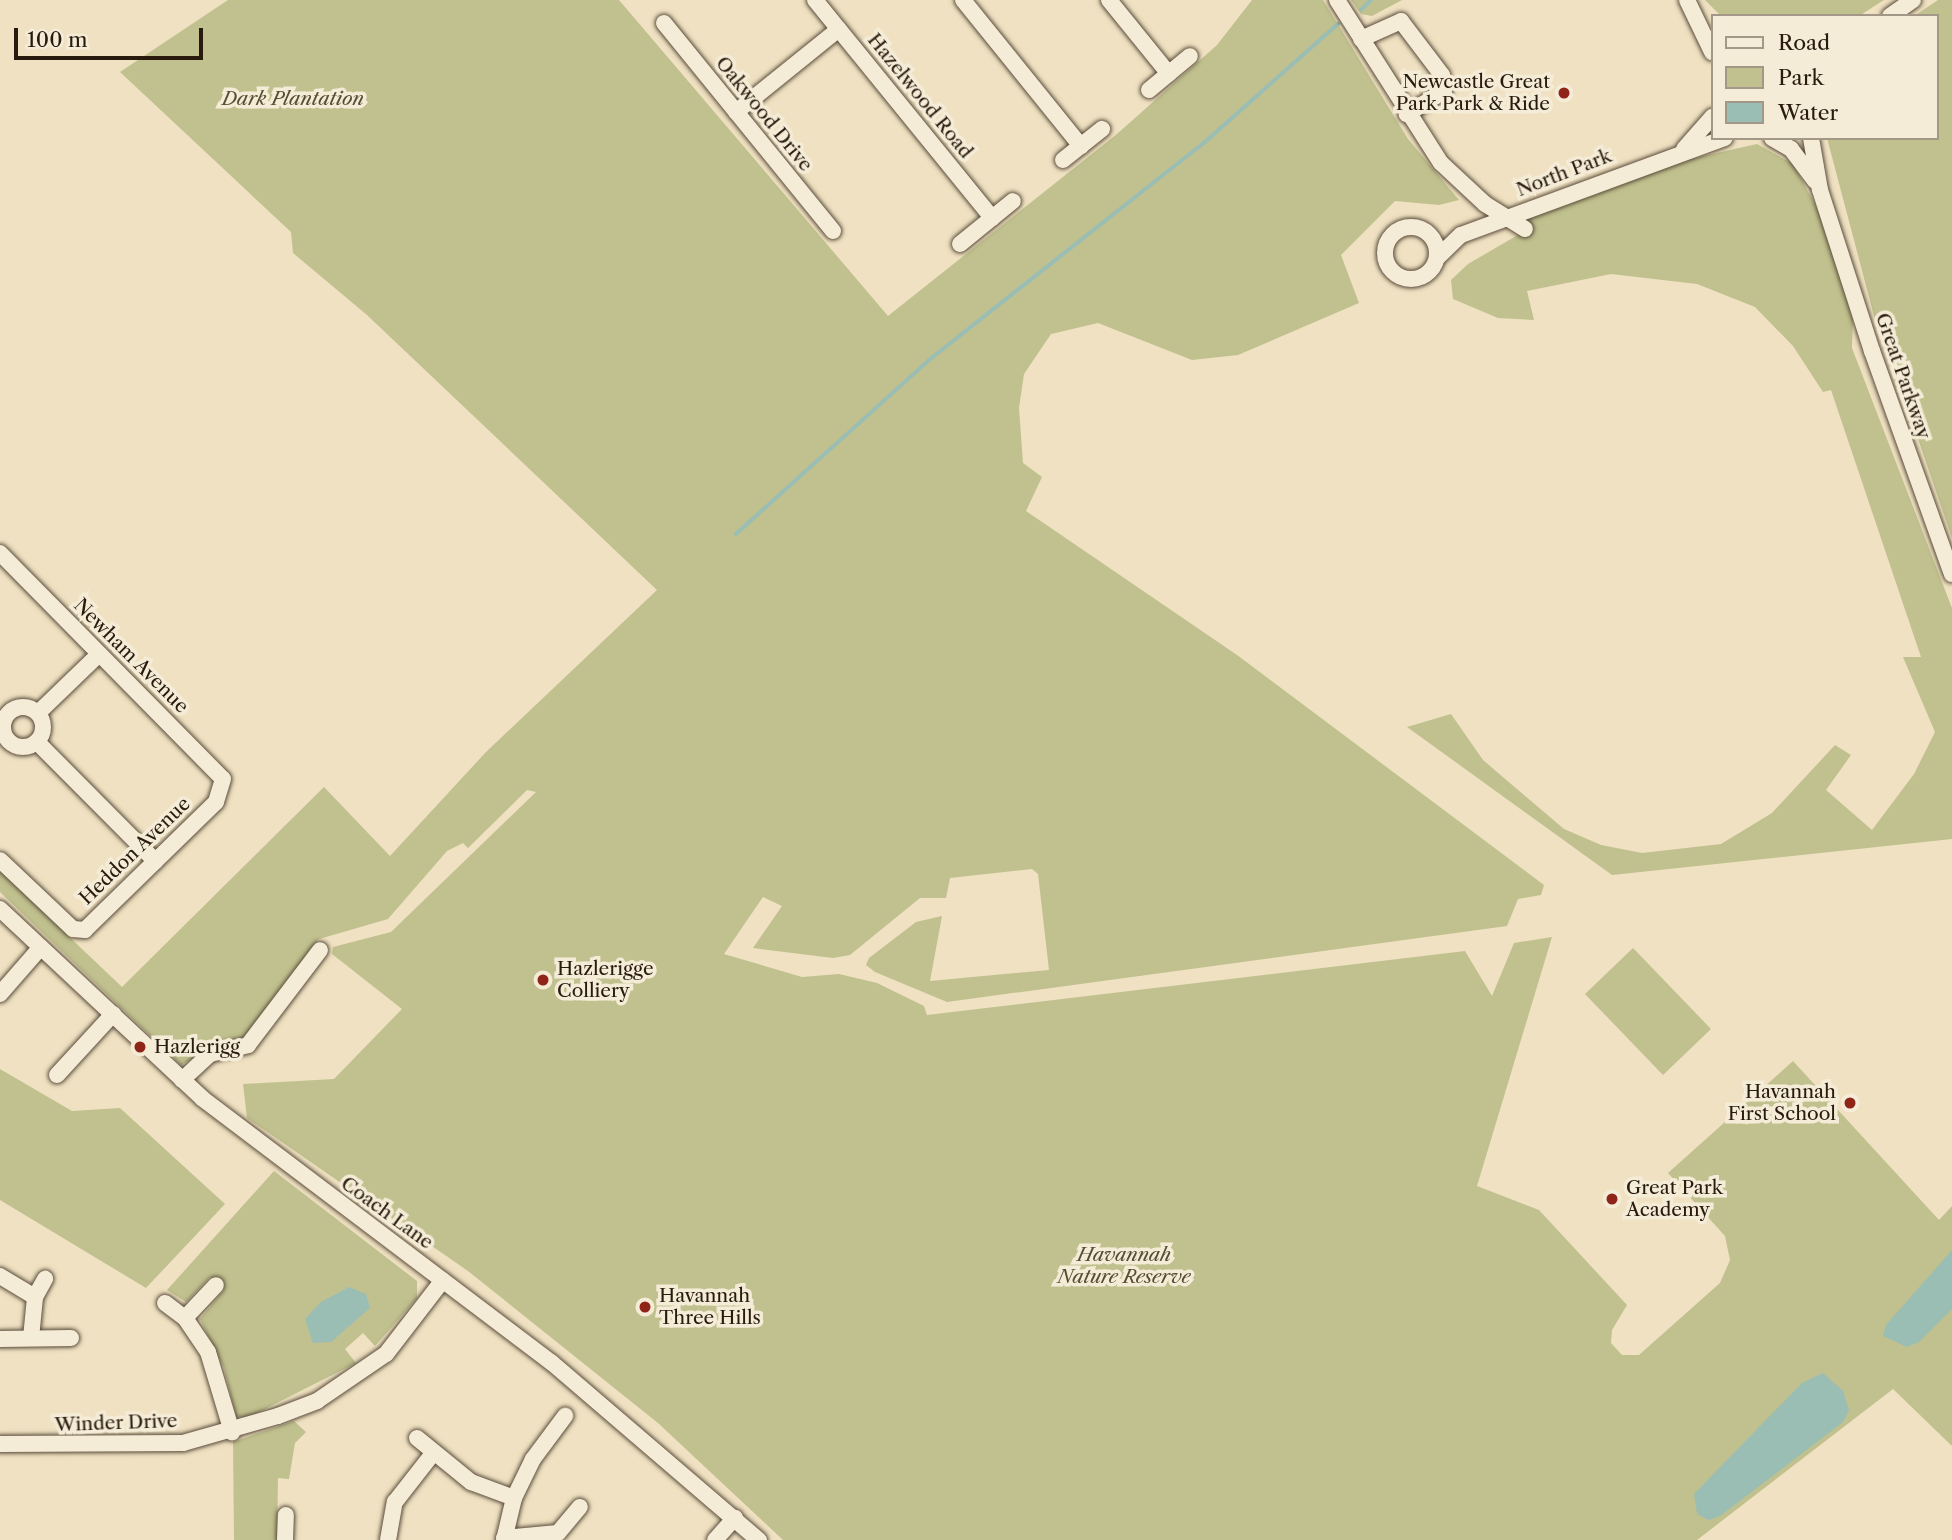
<!DOCTYPE html>
<html>
<head>
<meta charset="utf-8">
<style>
  body { margin:0 }
  #map { position:relative; width:1952px; height:1540px; overflow:hidden; background:#efe1c1; font-family:"Libre Caslon Text",serif }
  div>[style] { position:absolute }
  .green>* { inset:0; background:#c0c18e }
  .water>* { inset:0; background:#9abdb4 }
  .stream>* { height:3.5px; margin:-1.75px; padding:0 1.75px; transform-origin:1.75px; border-radius:1.75px; background:#9abdb4 }
  .roads { filter:drop-shadow(0 0 2px #5a4c3b) drop-shadow(0 0 2px #5a4c3b) }
  .minor>* { height:16px; margin:-8px; padding:0 8px; transform-origin:8px; border-radius:8px; background:#f5ecd7 }
  .minor>.ring { margin:-8px; padding:0; box-sizing:content-box; background:none; border:16px solid #f5ecd7; border-radius:50% }
  .dots>* { width:19px; height:19px; translate:-50% -50%; box-sizing:border-box; border:4px solid #f5ecd7; border-radius:50% }
  span { translate:-50% -50%; white-space:nowrap; text-align:center; line-height:1.15; -webkit-text-stroke:7px #f5ecd7; paint-order:stroke }
  .poi-label { font-size:19px; color:#281b0e }
  .right { translate:-100% -50%; text-align:right }
  .left { translate:0 -50%; text-align:left }
  .street-label { font-size:19px; color:#281b0e }
  .park-label { font-size:19px; color:#564d34; font-style:italic }
  .legend { position:absolute; left:1711px; top:14px; width:228px; height:126px; box-sizing:border-box; background:#f5ecd7; border:2px solid #a39887; margin:0; padding:9px 12px; list-style:none; font-size:21px; color:#281b0e }
  .legend li { display:flex; align-items:center; gap:14px; height:35px }
  .legend b { width:35px; border:2px solid #a39887 }
  .scale { position:absolute; left:14px; top:28px; width:189px; height:32px; box-sizing:border-box; border:4px solid #281b0e; border-top:0; padding-left:9px; font-size:21px; line-height:24px; white-space:nowrap; color:#281b0e; -webkit-text-stroke:5px #f5ecd7; paint-order:stroke }
</style>
</head>
<body>
<div id="map">
  <div class="green">
    <div style="clip-path:polygon(228px 0,619px 0,888px 316px,1117px 134px,1217px 45px,1252px 0,1323px 0,1408px 139px,1459px 200px,1439px 205px,1395px 201px,1341px 255px,1359px 303px,1238px 355px,1192px 360px,1098px 323px,1051px 334px,1024px 374px,1019px 408px,1023px 463px,1042px 477px,1026px 511px,1237px 655px,1544px 885px,1541px 895px,1518px 899px,1507px 926px,947px 1002px,875px 972px,866px 965px,869px 958px,916px 922px,942px 916px,930px 981px,1049px 970px,1038px 874px,1032px 869px,950px 878px,946px 898px,920px 898px,850px 955px,833px 958px,753px 948px,782px 906px,763px 897px,724px 954px,802px 977px,839px 974px,877px 983px,924px 1006px,927px 1015px,1465px 951px,1492px 996px,1514px 943px,1552px 937px,1477px 1186px,1539px 1210px,1627px 1305px,1612px 1330px,1611px 1343px,1622px 1355px,1639px 1355px,1720px 1283px,1730px 1260px,1725px 1236px,1668px 1173px,1793px 1061px,1939px 1220px,1952px 1206px,1952px 1446px,1893px 1389px,1697px 1540px,783px 1540px,658px 1423px,468px 1271px,247px 1118px,243px 1084px,334px 1079px,402px 1009px,332px 954px,333px 947px,391px 932px,536px 792px,527px 790px,468px 848px,463px 843px,447px 851px,388px 919px,319px 939px,240px 1042px,212px 1048px,181px 1065px,0 892px,0 871px,122px 987px,324px 787px,390px 856px,486px 752px,657px 590px,367px 315px,293px 253px,291px 232px,120px 72px)"></div>
    <div style="clip-path:polygon(1351px 0,1402px 0,1372px 16px,1361px 14px)"></div>
    <div style="clip-path:polygon(1705px 0,1884px 0,1859px 16px,1721px 16px)"></div>
    <div style="clip-path:polygon(1938px 0,1952px 0,1952px 538px,1904px 398px,1903px 376px,1874px 316px,1827px 138px,1936px 138px,1936px 16px,1914px 16px)"></div>
    <div style="clip-path:polygon(1757px 144px,1793px 164px,1818px 210px,1853px 317px,1852px 348px,1952px 608px,1952px 839px,1612px 875px,1407px 727px,1451px 714px,1483px 760px,1564px 829px,1601px 845px,1642px 853px,1721px 844px,1772px 813px,1835px 745px,1851px 755px,1826px 790px,1872px 830px,1914px 774px,1935px 732px,1903px 657px,1921px 657px,1831px 390px,1823px 392px,1793px 346px,1755px 307px,1697px 284px,1611px 274px,1527px 291px,1534px 320px,1498px 318px,1453px 299px,1451px 280px,1468px 264px,1528px 229px,1525px 220px,1690px 159px)"></div>
    <div style="clip-path:polygon(1633px 948px,1711px 1029px,1663px 1075px,1585px 994px)"></div>
    <div style="clip-path:polygon(0 1069px,72px 1111px,120px 1108px,225px 1204px,146px 1288px,0 1200px)"></div>
    <div style="clip-path:polygon(274px 1171px,417px 1281px,417px 1298px,375px 1346px,363px 1333px,345px 1349px,356px 1363px,247px 1418px,236px 1416px,224px 1368px,200px 1319px,224px 1290px,210px 1277px,186px 1302px,167px 1290px)"></div>
    <div style="clip-path:polygon(294px 1421px,306px 1432px,295px 1443px,289px 1479px,278px 1478px,277px 1540px,234px 1540px,233px 1442px)"></div>
  </div>
  <div class="water">
    <div style="clip-path:polygon(1952px 1250px,1952px 1309px,1919px 1342px,1907px 1347px,1883px 1336px,1886px 1325px)"></div>
    <div style="clip-path:polygon(349px 1287px,366px 1294px,370px 1308px,331px 1342px,313px 1343px,305px 1319px,321px 1302px)"></div>
    <div style="clip-path:polygon(1823px 1373px,1843px 1391px,1849px 1410px,1843px 1422px,1720px 1516px,1709px 1520px,1697px 1514px,1694px 1494px,1802px 1383px)"></div>
  </div>
  <div class="stream">
    <div style="left:1361px;top:10px;width:14px;rotate:-45deg"></div>
    <div style="left:736px;top:534px;width:260px;rotate:-42deg"></div>
    <div style="left:929px;top:360px;width:352px;rotate:-38.3deg"></div>
    <div style="left:1205px;top:142px;width:178px;rotate:-41.6deg"></div>
  </div>
  <div class="roads">
    <div class="minor">
      <div style="left:815px;top:0;width:281px;rotate:50.9deg"></div>
      <div style="left:963px;top:0;width:188px;rotate:51.1deg"></div>
      <div style="left:1109px;top:0;width:95px;rotate:51deg"></div>
      <div style="left:1337px;top:0;width:193px;rotate:57.5deg"></div>
      <div style="left:1441px;top:163px;width:60px;rotate:43deg"></div>
      <div style="left:1485px;top:204px;width:47px;rotate:32deg"></div>
      <div style="left:1687px;top:0;width:58px;rotate:64.3deg"></div>
      <div style="left:1890px;top:16px;width:28px;rotate:-35deg"></div>
      <div style="left:664px;top:23px;width:268px;rotate:50.9deg"></div>
      <div style="left:1361px;top:39px;width:44px;rotate:-24.2deg"></div>
      <div style="left:1401px;top:21px;width:68px;rotate:52.8deg"></div>
      <div style="left:1442px;top:75px;width:16px;rotate:83deg"></div>
      <div style="left:1444px;top:91px;width:44px;rotate:148.1deg"></div>
      <div style="left:1149px;top:90px;width:53px;rotate:-39.7deg"></div>
      <div style="left:736px;top:112px;width:132px;rotate:-38.9deg"></div>
      <div style="left:1772px;top:138px;width:22px;rotate:30deg"></div>
      <div style="left:1791px;top:149px;width:40px;rotate:53deg"></div>
      <div style="left:1811px;top:138px;width:53px;rotate:80.2deg"></div>
      <div style="left:1820px;top:190px;width:169px;rotate:72.1deg"></div>
      <div style="left:1872px;top:351px;width:237px;rotate:70.3deg"></div>
      <div style="left:1684px;top:149px;width:43px;rotate:-48.8deg"></div>
      <div style="left:1063px;top:160px;width:50px;rotate:-38.5deg"></div>
      <div class="ring" style="left:1385px;top:227px;width:36px;height:36px"></div>
      <div style="left:960px;top:244px;width:68px;rotate:-39.1deg"></div>
      <div style="left:1437px;top:258px;width:33px;rotate:-44deg"></div>
      <div style="left:1461px;top:235px;width:281px;rotate:-20.2deg"></div>
      <div style="left:0;top:553px;width:317px;rotate:45.4deg"></div>
      <div style="left:223px;top:779px;width:24px;rotate:107deg"></div>
      <div style="left:216px;top:802px;width:183px;rotate:135.7deg"></div>
      <div style="left:85px;top:930px;width:12px;rotate:-175deg"></div>
      <div style="left:73px;top:929px;width:100px;rotate:-136.6deg"></div>
      <div class="ring" style="left:3px;top:707px;width:24px;height:24px"></div>
      <div style="left:38px;top:713px;width:85px;rotate:-44deg"></div>
      <div style="left:37px;top:742px;width:168px;rotate:45.2deg"></div>
      <div style="left:0;top:909px;width:278px;rotate:43.1deg"></div>
      <div style="left:203px;top:1099px;width:436px;rotate:37.1deg"></div>
      <div style="left:551px;top:1362px;width:274px;rotate:40.6deg"></div>
      <div style="left:0;top:994px;width:62px;rotate:-48.9deg"></div>
      <div style="left:57px;top:1075px;width:83px;rotate:-47.4deg"></div>
      <div style="left:182px;top:1080px;width:38px;rotate:-43deg"></div>
      <div style="left:210px;top:1054px;width:39px;rotate:-13deg"></div>
      <div style="left:248px;top:1045px;width:119px;rotate:-52.8deg"></div>
      <div style="left:0;top:1276px;width:41px;rotate:31deg"></div>
      <div style="left:165px;top:1303px;width:25px;rotate:37deg"></div>
      <div style="left:185px;top:1318px;width:41px;rotate:55.9deg"></div>
      <div style="left:208px;top:1352px;width:84px;rotate:73.3deg"></div>
      <div style="left:185px;top:1318px;width:45px;rotate:-46.8deg"></div>
      <div style="left:31px;top:1338px;width:41px;rotate:-84.4deg"></div>
      <div style="left:35px;top:1297px;width:21px;rotate:-61deg"></div>
      <div style="left:0;top:1339px;width:71px;rotate:-0.8deg"></div>
      <div style="left:417px;top:1438px;width:70px;rotate:39.2deg"></div>
      <div style="left:471px;top:1482px;width:46px;rotate:20.4deg"></div>
      <div style="left:0;top:1444px;width:183px;rotate:-0.3deg"></div>
      <div style="left:183px;top:1443px;width:99px;rotate:-15.9deg"></div>
      <div style="left:278px;top:1416px;width:42px;rotate:-21deg"></div>
      <div style="left:317px;top:1401px;width:83px;rotate:-34.3deg"></div>
      <div style="left:386px;top:1354px;width:93px;rotate:-52.4deg"></div>
      <div style="left:504px;top:1538px;width:54px;rotate:-5.3deg"></div>
      <div style="left:558px;top:1533px;width:34px;rotate:-50deg"></div>
      <div style="left:285px;top:1540px;width:25px;rotate:-88deg"></div>
      <div style="left:388px;top:1540px;width:39px;rotate:-80deg"></div>
      <div style="left:395px;top:1502px;width:63px;rotate:-52deg"></div>
      <div style="left:504px;top:1540px;width:43px;rotate:-76.6deg"></div>
      <div style="left:514px;top:1498px;width:43px;rotate:-64deg"></div>
      <div style="left:533px;top:1459px;width:54px;rotate:-53.3deg"></div>
      <div style="left:715px;top:1540px;width:30px;rotate:-48deg"></div>
    </div>
  </div>
  <div class="dots">
    <div style="left:1564px;top:93px;background:#8f2418"></div>
    <div style="left:543px;top:980px;background:#8f2418"></div>
    <div style="left:140px;top:1047px;background:#8f2418"></div>
    <div style="left:1850px;top:1103px;background:#8f2418"></div>
    <div style="left:1612px;top:1199px;background:#8f2418"></div>
    <div style="left:645px;top:1307px;background:#8f2418"></div>
  </div>
  <div class="poi-label">
    <span class="right" style="left:1550px;top:93px">Newcastle Great<br>Park Park &amp; Ride</span>
    <span class="left" style="left:557px;top:980px">Hazlerigge<br>Colliery</span>
    <span class="left" style="left:154px;top:1047px">Hazlerigg</span>
    <span class="right" style="left:1836px;top:1103px">Havannah<br>First School</span>
    <span class="left" style="left:1626px;top:1199px">Great Park<br>Academy</span>
    <span class="left" style="left:659px;top:1307px">Havannah<br>Three Hills</span>
  </div>
  <div class="street-label">
    <span style="left:920px;top:96px;rotate:51deg">Hazelwood Road</span>
    <span style="left:764px;top:114px;rotate:51deg">Oakwood Drive</span>
    <span style="left:1564px;top:173px;rotate:-21deg">North Park</span>
    <span style="left:1903px;top:376px;rotate:71deg">Great Parkway</span>
    <span style="left:131px;top:656px;rotate:45deg">Newham Avenue</span>
    <span style="left:135px;top:851px;rotate:-44deg">Heddon Avenue</span>
    <span style="left:387px;top:1213px;rotate:36deg">Coach Lane</span>
    <span style="left:116px;top:1423px;rotate:-2deg">Winder Drive</span>
  </div>
  <div class="park-label">
    <span style="left:293px;top:99px">Dark Plantation</span>
    <span style="left:1124px;top:1266px">Havannah<br>Nature Reserve</span>
  </div>
  <ul class="legend">
  <li><b style="height:9px;background:#f5ecd7"></b>Road</li>
  <li><b style="height:19px;background:#c0c18e"></b>Park</li>
  <li><b style="height:19px;background:#9abdb4"></b>Water</li>
  </ul>
  <div class="scale">100 m</div>
</div>
</body>
</html>
